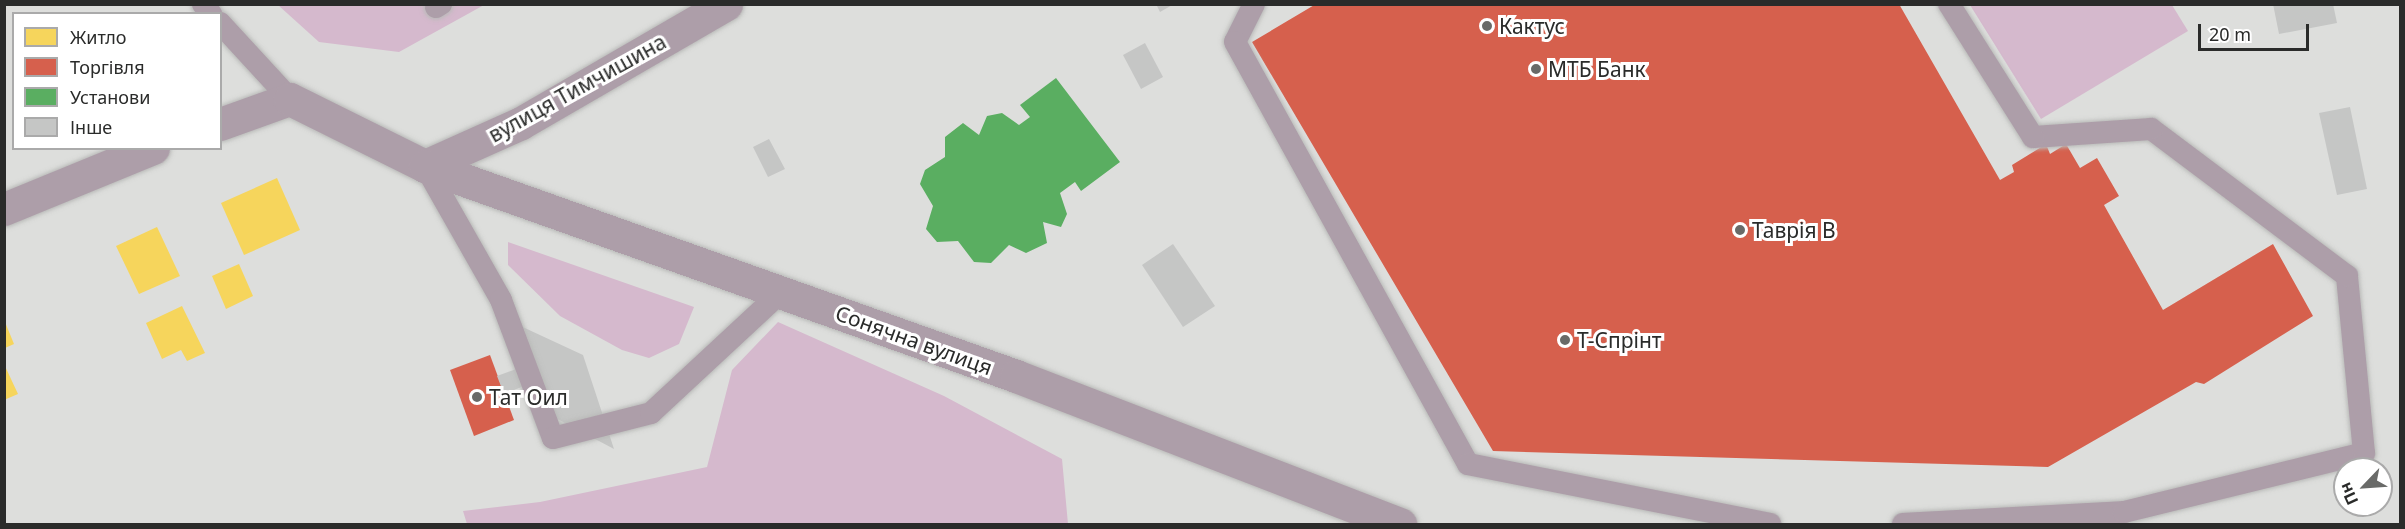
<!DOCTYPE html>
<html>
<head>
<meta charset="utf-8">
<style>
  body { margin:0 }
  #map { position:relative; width:2405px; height:529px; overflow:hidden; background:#dddedc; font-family:"Noto Sans",sans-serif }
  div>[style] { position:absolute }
  .green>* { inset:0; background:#d5b9cd }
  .homes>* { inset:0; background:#f6d55c }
  .shops>* { inset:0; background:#d6604d }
  .public>* { inset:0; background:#5aae61 }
  .building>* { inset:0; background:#c5c6c5 }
  .roads { filter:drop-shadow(0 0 2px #b9bab8) drop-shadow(0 0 2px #b9bab8) }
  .service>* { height:22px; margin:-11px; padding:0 11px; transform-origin:11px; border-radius:11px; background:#ad9ea9 }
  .minor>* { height:33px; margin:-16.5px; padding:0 16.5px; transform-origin:16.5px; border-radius:16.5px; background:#ad9ea9 }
  .tertiary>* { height:33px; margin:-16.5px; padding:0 16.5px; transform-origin:16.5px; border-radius:16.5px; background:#ad9ea9 }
  .dots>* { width:16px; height:16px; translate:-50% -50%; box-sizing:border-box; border:3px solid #fff; border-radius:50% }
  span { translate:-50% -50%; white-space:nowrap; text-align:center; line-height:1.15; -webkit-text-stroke:6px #fff; paint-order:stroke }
  .poi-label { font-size:21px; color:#2a2b2a }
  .left { translate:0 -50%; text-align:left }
  .street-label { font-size:21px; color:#2a2b2a }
  .frame { position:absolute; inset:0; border:6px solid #2a2b2a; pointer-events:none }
  .legend { position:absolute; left:12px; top:12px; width:210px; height:138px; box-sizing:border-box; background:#fff; border:2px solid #aaa; margin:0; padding:8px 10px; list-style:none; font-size:18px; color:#2a2b2a }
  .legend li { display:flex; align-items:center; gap:12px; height:30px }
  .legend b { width:30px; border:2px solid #aaa }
  .north { position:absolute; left:2333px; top:457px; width:60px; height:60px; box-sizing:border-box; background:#fff; border:2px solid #aaa; border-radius:50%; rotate:245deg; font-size:16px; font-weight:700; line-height:24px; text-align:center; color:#2a2b2a }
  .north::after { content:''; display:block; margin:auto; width:21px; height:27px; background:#696a68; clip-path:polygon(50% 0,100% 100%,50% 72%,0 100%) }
  .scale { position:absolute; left:2198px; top:24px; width:111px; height:27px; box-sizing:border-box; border:3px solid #2a2b2a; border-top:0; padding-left:8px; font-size:18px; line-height:21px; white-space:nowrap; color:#2a2b2a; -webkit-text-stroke:4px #fff; paint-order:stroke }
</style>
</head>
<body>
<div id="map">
  <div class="green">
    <div style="clip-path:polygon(278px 5px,484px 5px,399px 52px,319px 42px)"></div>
    <div style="clip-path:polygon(1970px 5px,2172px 5px,2188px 31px,2041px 119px)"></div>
    <div style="clip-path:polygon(508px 242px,694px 307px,679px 344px,649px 358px,622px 350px,560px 316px,508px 265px)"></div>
    <div style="clip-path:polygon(778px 322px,944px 396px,1062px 459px,1068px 524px,467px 524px,463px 511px,540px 502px,707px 467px,732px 370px)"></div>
  </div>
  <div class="homes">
    <div style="clip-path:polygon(277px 178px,300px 230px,244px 255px,221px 203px)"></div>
    <div style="clip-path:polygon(157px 227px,180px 276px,139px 294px,116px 246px)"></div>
    <div style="clip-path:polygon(239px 264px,253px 296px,226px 309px,212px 276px)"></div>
    <div style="clip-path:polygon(182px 306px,205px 353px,187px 361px,181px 350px,162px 359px,146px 323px)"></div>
    <div style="clip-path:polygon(5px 322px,14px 344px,5px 348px)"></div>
    <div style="clip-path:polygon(4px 364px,18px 394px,4px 400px)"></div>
  </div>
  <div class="shops">
    <div style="clip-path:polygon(1316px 4px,1899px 4px,2000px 180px,2014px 172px,2012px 165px,2046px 144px,2050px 154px,2066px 144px,2080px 168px,2097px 158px,2119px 196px,2104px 205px,2163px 310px,2273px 244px,2313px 316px,2204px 384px,2196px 382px,2048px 467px,1493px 451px,1252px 42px)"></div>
    <div style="clip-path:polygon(490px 355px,514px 420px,474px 436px,450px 370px)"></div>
  </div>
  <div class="public">
    <div style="clip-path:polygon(1056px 78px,1120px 162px,1081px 191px,1075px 182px,1060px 193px,1067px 214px,1061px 227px,1043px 222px,1047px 243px,1026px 253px,1009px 245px,991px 263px,974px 262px,958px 241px,937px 242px,926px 229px,933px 206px,920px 184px,925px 170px,945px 157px,945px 137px,963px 123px,979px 135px,987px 116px,1002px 113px,1019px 125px,1030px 117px,1020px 105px)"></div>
  </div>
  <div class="building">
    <div style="clip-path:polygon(1156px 4px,1174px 4px,1160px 12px)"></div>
    <div style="clip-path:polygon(2273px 4px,2333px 4px,2337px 23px,2279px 34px)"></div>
    <div style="clip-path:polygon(1145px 43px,1163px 77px,1141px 89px,1123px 55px)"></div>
    <div style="clip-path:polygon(2350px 107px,2367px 189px,2337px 195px,2319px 113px)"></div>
    <div style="clip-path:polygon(769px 139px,785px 169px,768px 177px,753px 147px)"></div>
    <div style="clip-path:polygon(1173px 244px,1215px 306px,1183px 327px,1142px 265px)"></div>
    <div style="clip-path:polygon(514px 323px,583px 355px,614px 449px,550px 415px,536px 381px,504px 394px,497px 376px,530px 364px)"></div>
  </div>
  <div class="roads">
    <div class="service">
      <div style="left:203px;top:4px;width:13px;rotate:51deg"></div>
      <div style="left:1254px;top:4px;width:42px;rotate:116.6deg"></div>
      <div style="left:1235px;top:42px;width:482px;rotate:61.1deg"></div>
      <div style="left:1468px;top:464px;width:308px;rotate:11.2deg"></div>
      <div style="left:436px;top:7px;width:6px;rotate:-31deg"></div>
      <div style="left:220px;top:23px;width:103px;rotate:47.4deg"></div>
      <div style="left:425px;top:166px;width:154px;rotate:60.4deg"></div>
      <div style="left:501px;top:300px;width:147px;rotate:69.4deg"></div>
      <div style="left:553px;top:438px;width:101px;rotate:-14.3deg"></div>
      <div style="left:651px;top:413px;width:176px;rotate:-42.9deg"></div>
      <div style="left:1903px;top:524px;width:221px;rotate:-3.1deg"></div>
      <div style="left:2124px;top:512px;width:247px;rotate:-13.8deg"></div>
      <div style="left:2364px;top:453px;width:178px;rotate:-95.5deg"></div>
      <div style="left:2347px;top:276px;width:245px;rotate:-143.1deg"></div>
      <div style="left:2151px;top:129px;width:118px;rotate:176.1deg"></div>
      <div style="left:2033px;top:137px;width:157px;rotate:-122.3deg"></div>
    </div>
    <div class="minor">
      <div style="left:425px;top:166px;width:105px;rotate:-24.1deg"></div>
      <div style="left:521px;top:123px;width:237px;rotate:-30.1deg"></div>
    </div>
    <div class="tertiary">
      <div style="left:220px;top:124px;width:74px;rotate:-19.7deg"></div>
      <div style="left:290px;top:99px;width:151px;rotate:26.4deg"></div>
      <div style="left:425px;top:166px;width:627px;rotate:19.56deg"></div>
      <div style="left:1016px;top:376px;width:412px;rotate:21.1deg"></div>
      <div style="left:4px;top:209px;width:161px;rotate:-22.3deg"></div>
    </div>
  </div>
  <div class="dots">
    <div style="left:1487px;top:26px;background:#696a68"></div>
    <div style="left:1536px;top:69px;background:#696a68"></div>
    <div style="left:1740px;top:230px;background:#696a68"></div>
    <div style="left:1565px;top:340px;background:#696a68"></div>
    <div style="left:477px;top:397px;background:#696a68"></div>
  </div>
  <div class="poi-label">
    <span class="left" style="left:1499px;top:26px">Кактус</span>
    <span class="left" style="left:1548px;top:69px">МТБ Банк</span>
    <span class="left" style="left:1752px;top:230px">Таврія В</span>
    <span class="left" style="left:1577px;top:340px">Т-Спрінт</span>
    <span class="left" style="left:489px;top:397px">Тат Оил</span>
  </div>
  <div class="street-label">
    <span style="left:577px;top:88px;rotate:-29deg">вулиця Тимчишина</span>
    <span style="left:914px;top:340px;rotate:20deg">Сонячна вулиця</span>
  </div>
  <div class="frame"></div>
  <ul class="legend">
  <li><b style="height:16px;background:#f6d55c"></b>Житло</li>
  <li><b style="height:16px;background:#d6604d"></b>Торгівля</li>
  <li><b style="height:16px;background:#5aae61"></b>Установи</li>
  <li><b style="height:16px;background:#c5c6c5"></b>Інше</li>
  </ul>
  <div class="north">Пн</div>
  <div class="scale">20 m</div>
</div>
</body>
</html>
